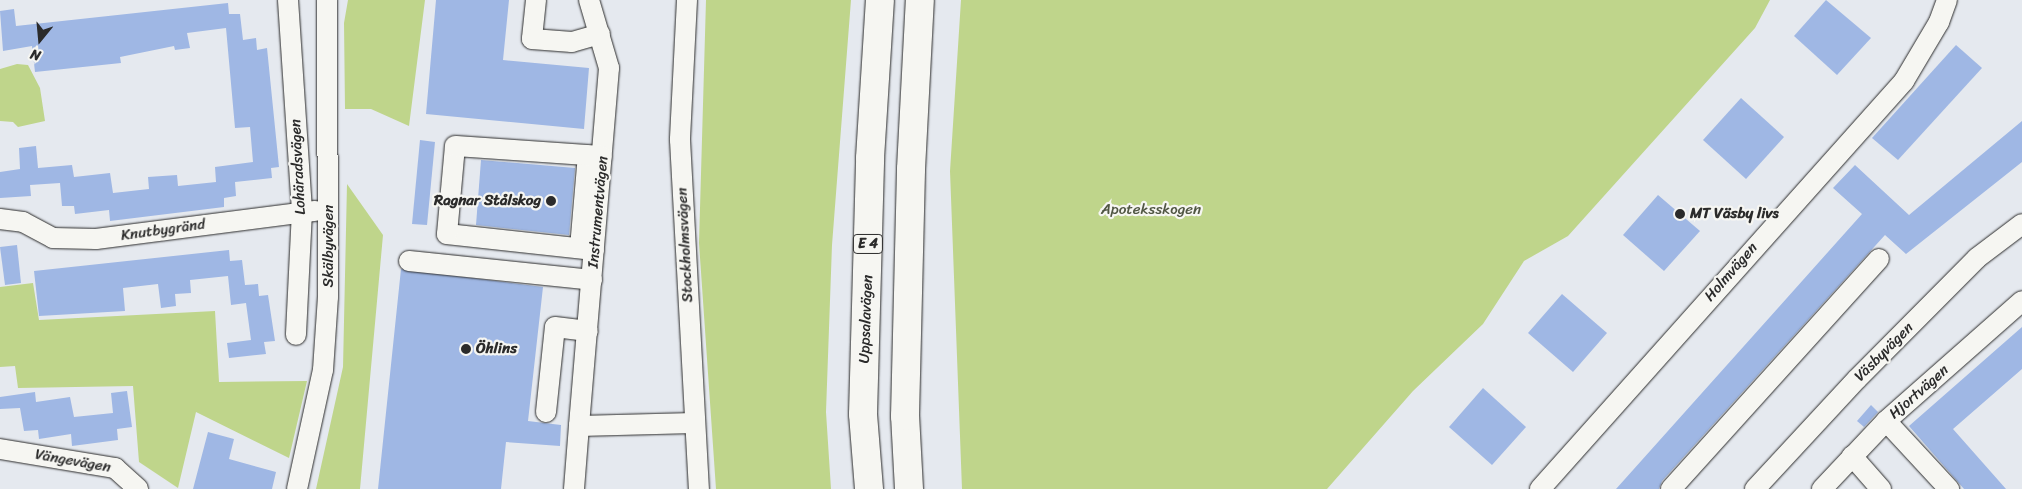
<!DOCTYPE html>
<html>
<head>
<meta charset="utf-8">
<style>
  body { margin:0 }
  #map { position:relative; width:2022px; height:489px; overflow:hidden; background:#e5e9ef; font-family:Sriracha,sans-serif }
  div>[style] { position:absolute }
  .green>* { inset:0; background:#bfd58b }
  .building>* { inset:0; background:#9fb7e4 }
  .roads { filter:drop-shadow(0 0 1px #2b2b2b) drop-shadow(0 0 1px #2b2b2b) }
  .minor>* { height:20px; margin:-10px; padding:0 10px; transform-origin:10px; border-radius:10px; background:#f6f6f2 }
  .highway>* { height:28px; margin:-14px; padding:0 14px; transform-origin:14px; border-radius:14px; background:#f6f6f2 }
  .dots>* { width:14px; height:14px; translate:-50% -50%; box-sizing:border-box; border:2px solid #f6f6f2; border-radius:50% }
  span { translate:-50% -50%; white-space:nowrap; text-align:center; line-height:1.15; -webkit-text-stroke:4.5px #f6f6f2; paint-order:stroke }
  .shield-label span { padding:1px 4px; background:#f6f6f2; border:1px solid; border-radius:4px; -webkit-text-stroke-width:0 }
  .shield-label { font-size:14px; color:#2b2b2b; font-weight:700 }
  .street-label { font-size:15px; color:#2b2b2b }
  .poi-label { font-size:15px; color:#2b2b2b; font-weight:700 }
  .right { translate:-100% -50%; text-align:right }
  .left { translate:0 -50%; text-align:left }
  .park-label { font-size:15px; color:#505643 }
  .north { position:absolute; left:15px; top:15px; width:50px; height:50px; -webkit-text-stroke:4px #f6f6f2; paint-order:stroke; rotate:197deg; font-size:14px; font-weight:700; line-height:20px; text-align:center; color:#2b2b2b }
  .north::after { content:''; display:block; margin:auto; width:18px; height:22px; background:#2b2b2b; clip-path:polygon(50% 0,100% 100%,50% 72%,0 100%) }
</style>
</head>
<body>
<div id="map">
  <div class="green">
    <div style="clip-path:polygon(348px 0,425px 0,409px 126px,371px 109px,345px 109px,344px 23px)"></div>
    <div style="clip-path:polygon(706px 0,851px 0,832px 245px,826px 412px,831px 489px,716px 489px,699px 243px)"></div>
    <div style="clip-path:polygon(961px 0,1770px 0,1755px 28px,1568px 236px,1524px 261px,1483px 324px,1413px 391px,1327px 489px,962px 489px,950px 171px)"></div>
    <div style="clip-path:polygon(17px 64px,28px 65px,40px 88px,45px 121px,18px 127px,13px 122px,0 121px,0 69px)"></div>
    <div style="clip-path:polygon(347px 184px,383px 235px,360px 489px,316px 489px,343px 367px)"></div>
    <div style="clip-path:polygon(33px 283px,39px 320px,215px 311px,219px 382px,307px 381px,289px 458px,196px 412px,178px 488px,139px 462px,133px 386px,18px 388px,15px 366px,0 367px,0 287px)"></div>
  </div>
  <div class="building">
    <div style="clip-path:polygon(436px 0,509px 0,503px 60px,589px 68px,584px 129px,426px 114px)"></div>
    <div style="clip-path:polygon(1826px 0,1871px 38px,1837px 75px,1794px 36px)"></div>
    <div style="clip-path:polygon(228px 3px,229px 14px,240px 14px,243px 40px,256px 38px,257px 50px,267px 48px,279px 167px,271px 168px,272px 178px,235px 182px,236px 196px,224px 198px,224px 207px,110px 221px,109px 210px,75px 214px,74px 206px,62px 206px,60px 183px,30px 185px,31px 196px,0 198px,0 172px,20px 169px,19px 148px,36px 146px,38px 168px,72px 165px,74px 177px,110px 173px,113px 193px,149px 189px,148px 177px,177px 175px,178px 186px,216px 182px,215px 167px,253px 162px,250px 127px,235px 128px,226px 28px,187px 33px,190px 48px,175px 50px,174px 46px,120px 57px,121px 63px,35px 72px,32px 46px,3px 51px,0 11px,14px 9px,16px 26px)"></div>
    <div style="clip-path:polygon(1956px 45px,1982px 68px,1898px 160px,1872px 138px)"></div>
    <div style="clip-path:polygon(1741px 98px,1784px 137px,1746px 179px,1703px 140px)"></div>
    <div style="clip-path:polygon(2022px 121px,2022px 162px,1906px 254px,1885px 235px,1662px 481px,1659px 489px,1616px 489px,1862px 214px,1833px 188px,1855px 165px,1909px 215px)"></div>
    <div style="clip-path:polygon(420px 140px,435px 142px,427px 225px,412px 224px)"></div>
    <div style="clip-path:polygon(481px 160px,575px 168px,569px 235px,476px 225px)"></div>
    <div style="clip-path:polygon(1658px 195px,1700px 231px,1664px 271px,1623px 235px)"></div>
    <div style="clip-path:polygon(17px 245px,21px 283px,5px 285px,0 247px)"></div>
    <div style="clip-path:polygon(229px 250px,230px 261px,242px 260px,245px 285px,258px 284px,259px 296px,268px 295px,275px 341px,264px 342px,266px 354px,229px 358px,227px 343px,251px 340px,246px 303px,231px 305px,228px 276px,190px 280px,191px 293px,175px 294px,176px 306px,161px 308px,158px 284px,123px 288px,125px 311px,39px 316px,34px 271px)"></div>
    <div style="clip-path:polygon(401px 269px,543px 287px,528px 421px,561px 425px,560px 446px,506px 442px,501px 489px,378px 489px)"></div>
    <div style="clip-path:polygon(1562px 294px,1607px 333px,1573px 372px,1528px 333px)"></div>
    <div style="clip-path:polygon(2022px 327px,2022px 369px,1953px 429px,2006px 489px,1964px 489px,1909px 426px)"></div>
    <div style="clip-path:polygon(1483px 388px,1526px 427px,1492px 465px,1449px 427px)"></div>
    <div style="clip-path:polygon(127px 391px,132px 427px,117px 429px,118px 440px,72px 446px,71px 434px,39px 439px,38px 430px,24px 431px,20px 408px,0 409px,0 397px,35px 392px,36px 402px,70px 397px,74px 417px,113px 413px,111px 393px)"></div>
    <div style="clip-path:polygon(1871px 405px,1878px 412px,1864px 427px,1857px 421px)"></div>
    <div style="clip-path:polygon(208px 432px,234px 439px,229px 459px,276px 472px,272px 489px,193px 489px)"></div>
  </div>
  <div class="roads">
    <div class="minor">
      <div style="left:288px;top:0;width:211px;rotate:86.2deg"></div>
      <div style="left:302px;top:211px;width:124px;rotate:92.8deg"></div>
      <div style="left:536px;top:0;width:39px;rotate:96deg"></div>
      <div style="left:532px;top:39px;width:40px;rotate:4.3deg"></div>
      <div style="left:572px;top:42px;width:29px;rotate:-16deg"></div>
      <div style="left:589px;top:0;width:71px;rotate:73.6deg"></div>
      <div style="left:609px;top:68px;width:359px;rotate:94.8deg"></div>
      <div style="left:579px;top:426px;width:115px;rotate:-1.5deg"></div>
      <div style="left:687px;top:0;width:140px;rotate:92.9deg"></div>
      <div style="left:680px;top:140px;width:350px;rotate:86.9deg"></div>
      <div style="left:0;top:219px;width:23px;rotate:7deg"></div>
      <div style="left:23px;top:222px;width:34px;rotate:28deg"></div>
      <div style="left:53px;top:238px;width:43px;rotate:1.3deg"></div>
      <div style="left:96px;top:239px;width:221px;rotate:-7.3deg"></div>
      <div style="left:580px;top:248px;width:93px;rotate:-85.1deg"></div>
      <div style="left:594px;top:250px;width:148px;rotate:-173.8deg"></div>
      <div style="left:447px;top:234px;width:88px;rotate:-84.8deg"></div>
      <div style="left:455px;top:146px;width:147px;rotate:3.9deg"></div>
      <div style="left:409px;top:261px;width:184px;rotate:5.9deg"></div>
      <div style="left:546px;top:412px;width:85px;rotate:-84deg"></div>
      <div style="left:555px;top:327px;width:33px;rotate:7deg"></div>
      <div style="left:1886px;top:421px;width:93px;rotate:47.2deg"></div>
      <div style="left:0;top:449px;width:117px;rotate:9.4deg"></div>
      <div style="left:115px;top:468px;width:31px;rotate:42deg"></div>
      <div style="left:1852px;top:456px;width:44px;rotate:48.7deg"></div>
      <div style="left:297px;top:489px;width:122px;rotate:-77.7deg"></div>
      <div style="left:323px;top:370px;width:73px;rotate:-86.1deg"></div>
      <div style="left:328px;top:297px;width:297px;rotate:-90.2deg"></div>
      <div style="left:574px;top:489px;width:63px;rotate:-85.5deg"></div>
      <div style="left:1540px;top:489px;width:547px;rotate:-48.26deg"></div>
      <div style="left:1904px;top:81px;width:69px;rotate:-59.3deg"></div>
      <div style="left:1939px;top:22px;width:23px;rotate:-70deg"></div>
      <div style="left:1671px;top:489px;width:310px;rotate:-47.9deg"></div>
      <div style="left:1755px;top:489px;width:150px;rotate:-47.2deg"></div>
      <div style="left:1857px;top:379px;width:170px;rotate:-45.2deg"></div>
      <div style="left:1977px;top:258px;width:56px;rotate:-37.1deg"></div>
      <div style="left:1822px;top:489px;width:93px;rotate:-46.7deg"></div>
      <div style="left:1886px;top:421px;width:181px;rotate:-41.4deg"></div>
    </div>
    <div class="highway">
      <div style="left:869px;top:489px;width:75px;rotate:-94.6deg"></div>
      <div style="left:863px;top:414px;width:256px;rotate:-88.4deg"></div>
      <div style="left:870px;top:158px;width:158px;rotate:-86.4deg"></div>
      <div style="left:909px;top:489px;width:73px;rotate:-93.1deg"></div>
      <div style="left:905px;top:416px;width:247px;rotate:-88.6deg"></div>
      <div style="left:911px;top:169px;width:169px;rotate:-87deg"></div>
    </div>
  </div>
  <div class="dots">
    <div style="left:551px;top:201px;background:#2b2b2b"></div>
    <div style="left:1680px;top:214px;background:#2b2b2b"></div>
    <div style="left:466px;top:349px;background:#2b2b2b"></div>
  </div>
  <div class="shield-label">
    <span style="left:868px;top:244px">E 4</span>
  </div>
  <div class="street-label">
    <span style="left:298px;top:167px;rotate:-93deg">Lohäradsvägen</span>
    <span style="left:598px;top:212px;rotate:-85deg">Instrumentvägen</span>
    <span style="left:163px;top:230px;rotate:-8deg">Knutbygränd</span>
    <span style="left:685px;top:245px;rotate:-93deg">Stockholmsvägen</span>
    <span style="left:329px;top:246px;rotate:-90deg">Skälbyvägen</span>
    <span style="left:1731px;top:272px;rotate:-49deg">Holmvägen</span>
    <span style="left:866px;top:319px;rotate:-88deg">Uppsalavägen</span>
    <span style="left:1884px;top:352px;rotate:-45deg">Väsbyvägen</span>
    <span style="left:1919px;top:392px;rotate:-41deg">Hjortvägen</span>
    <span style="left:73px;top:461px;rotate:10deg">Vängevägen</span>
  </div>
  <div class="poi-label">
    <span class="right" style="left:541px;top:201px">Ragnar Stålskog</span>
    <span class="left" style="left:1690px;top:214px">MT Väsby livs</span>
    <span class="left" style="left:476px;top:349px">Öhlins</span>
  </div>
  <div class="park-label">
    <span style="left:1151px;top:210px">Apoteksskogen</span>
  </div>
  <div class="north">N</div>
</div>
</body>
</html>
